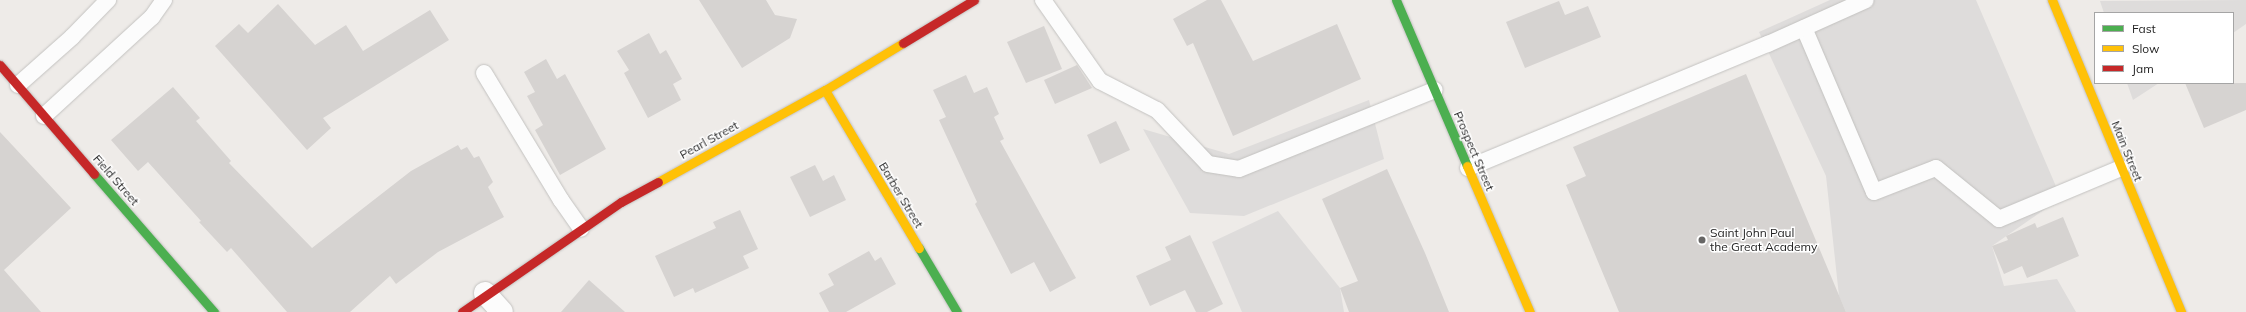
<!DOCTYPE html>
<html>
<head>
<meta charset="utf-8">
<style>
  body { margin:0 }
  #map { position:relative; width:2246px; height:312px; overflow:hidden; background:#eeebe8; font-family:Mulish,sans-serif }
  div>[style] { position:absolute }
  .parking>* { inset:0; background:#dedcdb }
  .building>* { inset:0; background:#d6d3d1 }
  .roads { filter:drop-shadow(0 0 1px #c3c2c0) drop-shadow(0 0 1px #c3c2c0) }
  .lane>* { height:16px; margin:-8px; padding:0 8px; transform-origin:8px; border-radius:8px; background:#fcfcfc }
  .street>* { height:22px; margin:-11px; padding:0 11px; transform-origin:11px; border-radius:11px; background:#fcfcfc }
  .fast>* { height:9px; margin:-4.5px; padding:0 4.5px; transform-origin:4.5px; border-radius:4.5px; background:#4caf50 }
  .slow>* { height:9px; margin:-4.5px; padding:0 4.5px; transform-origin:4.5px; border-radius:4.5px; background:#ffc107 }
  .jam>* { height:9px; margin:-4.5px; padding:0 4.5px; transform-origin:4.5px; border-radius:4.5px; background:#c62828 }
  .dots>* { width:11px; height:11px; translate:-50% -50%; box-sizing:border-box; border:2px solid #fff; border-radius:50% }
  span { translate:-50% -50%; white-space:nowrap; text-align:center; line-height:1.15; -webkit-text-stroke:3px #fff; paint-order:stroke }
  .street-label { font-size:12px; color:#1f1f1f }
  .poi-label { font-size:12px; color:#1f1f1f }
  .left { translate:0 -50%; text-align:left }
  .legend { position:absolute; left:2094px; top:12px; width:140px; height:72px; box-sizing:border-box; background:#fff; border:1px solid #a5a5a5; margin:0; padding:5px 7px; list-style:none; font-size:12px; color:#1f1f1f }
  .legend li { display:flex; align-items:center; gap:8px; height:20px }
  .legend b { width:20px; border:1px solid #a5a5a5 }
</style>
</head>
<body>
<div id="map">
  <div class="parking">
    <div style="clip-path:polygon(1830px 0,1976px 0,2061px 198px,1992px 246px,2004px 286px,2057px 279px,2076px 312px,1846px 312px,1839px 296px,1826px 176px,1759px 32px)"></div>
    <div style="clip-path:polygon(2246px 0,2246px 24px,2233px 33px,2233px 13px,2104px 13px,2100px 1px)"></div>
    <div style="clip-path:polygon(2127px 83px,2159px 83px,2133px 100px)"></div>
    <div style="clip-path:polygon(1369px 100px,1384px 159px,1244px 216px,1190px 213px,1143px 129px,1229px 154px)"></div>
    <div style="clip-path:polygon(1278px 211px,1340px 288px,1344px 312px,1242px 312px,1212px 242px)"></div>
  </div>
  <div class="building">
    <div style="clip-path:polygon(699px 0,766px 0,775px 15px,797px 19px,790px 38px,742px 68px)"></div>
    <div style="clip-path:polygon(1207px 0,1221px 0,1253px 61px,1337px 24px,1361px 79px,1233px 136px,1193px 43px,1187px 46px,1173px 19px)"></div>
    <div style="clip-path:polygon(1559px 1px,1565px 15px,1588px 6px,1601px 37px,1525px 68px,1506px 22px)"></div>
    <div style="clip-path:polygon(278px 4px,315px 45px,346px 25px,363px 51px,430px 10px,449px 40px,323px 118px,331px 128px,307px 150px,215px 46px,239px 24px,248px 33px)"></div>
    <div style="clip-path:polygon(1044px 26px,1062px 69px,1026px 83px,1007px 42px)"></div>
    <div style="clip-path:polygon(649px 33px,660px 54px,666px 50px,682px 79px,673px 84px,681px 100px,648px 118px,624px 73px,629px 70px,617px 51px)"></div>
    <div style="clip-path:polygon(546px 59px,557px 79px,565px 74px,606px 149px,560px 175px,535px 130px,543px 125px,527px 96px,535px 92px,524px 72px)"></div>
    <div style="clip-path:polygon(1077px 65px,1092px 88px,1055px 104px,1044px 80px)"></div>
    <div style="clip-path:polygon(1746px 74px,1846px 312px,1619px 312px,1566px 185px,1586px 176px,1573px 147px)"></div>
    <div style="clip-path:polygon(966px 75px,974px 93px,987px 87px,999px 114px,994px 117px,1004px 139px,1000px 141px,1076px 278px,1050px 292px,1034px 262px,1011px 274px,975px 204px,977px 202px,939px 120px,946px 117px,933px 90px)"></div>
    <div style="clip-path:polygon(2185px 83px,2246px 83px,2246px 110px,2204px 128px)"></div>
    <div style="clip-path:polygon(173px 87px,200px 118px,196px 121px,231px 161px,229px 163px,312px 248px,411px 171px,458px 145px,461px 150px,467px 147px,474px 158px,479px 156px,493px 182px,488px 187px,504px 217px,438px 252px,396px 284px,390px 276px,350px 312px,287px 312px,231px 248px,227px 252px,199px 222px,201px 221px,148px 162px,138px 171px,111px 140px)"></div>
    <div style="clip-path:polygon(1116px 121px,1130px 150px,1100px 164px,1087px 135px)"></div>
    <div style="clip-path:polygon(0 132px,71px 208px,4px 270px,41px 312px,0 312px)"></div>
    <div style="clip-path:polygon(815px 165px,823px 181px,834px 175px,846px 200px,810px 217px,790px 177px)"></div>
    <div style="clip-path:polygon(1387px 169px,1425px 253px,1449px 312px,1349px 312px,1340px 288px,1358px 281px,1322px 199px)"></div>
    <div style="clip-path:polygon(740px 210px,758px 249px,743px 256px,749px 268px,695px 293px,693px 288px,674px 297px,655px 256px,716px 228px,713px 222px)"></div>
    <div style="clip-path:polygon(2063px 217px,2079px 256px,2027px 278px,2022px 266px,2004px 274px,1992px 246px,2008px 240px,2006px 236px,2035px 223px,2037px 228px)"></div>
    <div style="clip-path:polygon(1190px 235px,1223px 304px,1207px 312px,1196px 312px,1185px 290px,1150px 306px,1136px 276px,1171px 260px,1165px 247px)"></div>
    <div style="clip-path:polygon(869px 251px,875px 261px,881px 257px,896px 284px,846px 312px,829px 312px,819px 293px,834px 285px,828px 274px)"></div>
    <div style="clip-path:polygon(589px 280px,625px 312px,561px 312px)"></div>
  </div>
  <div class="roads">
    <div class="lane">
      <div style="left:1043px;top:0;width:99px;rotate:54.9deg"></div>
      <div style="left:1100px;top:81px;width:64px;rotate:27deg"></div>
      <div style="left:1157px;top:110px;width:74px;rotate:46.6deg"></div>
      <div style="left:1208px;top:164px;width:31px;rotate:9deg"></div>
      <div style="left:1239px;top:169px;width:211px;rotate:-22deg"></div>
      <div style="left:1804px;top:28px;width:178px;rotate:66.9deg"></div>
      <div style="left:1874px;top:192px;width:66px;rotate:-21.2deg"></div>
      <div style="left:1936px;top:168px;width:81px;rotate:39deg"></div>
      <div style="left:1999px;top:219px;width:132px;rotate:-22.7deg"></div>
      <div style="left:484px;top:73px;width:149px;rotate:58.8deg"></div>
      <div style="left:561px;top:200px;width:35px;rotate:55deg"></div>
      <div style="left:18px;top:85px;width:72px;rotate:-41.6deg"></div>
      <div style="left:72px;top:37px;width:52px;rotate:-45.8deg"></div>
      <div style="left:44px;top:116px;width:147px;rotate:-42.5deg"></div>
      <div style="left:152px;top:17px;width:21px;rotate:-55deg"></div>
      <div style="left:1468px;top:168px;width:325px;rotate:-22.5deg"></div>
      <div style="left:1768px;top:44px;width:107px;rotate:-24.2deg"></div>
    </div>
    <div class="street">
      <div style="left:485px;top:293px;width:25px;rotate:48deg"></div>
    </div>
    <div class="fast">
      <div style="left:1396px;top:0;width:181px;rotate:66.8deg"></div>
      <div style="left:94px;top:174px;width:183px;rotate:49deg"></div>
      <div style="left:919px;top:248px;width:74px;rotate:59.3deg"></div>
    </div>
    <div class="slow">
      <div style="left:2052px;top:0;width:338px;rotate:67.5deg"></div>
      <div style="left:825px;top:90px;width:184px;rotate:59.3deg"></div>
      <div style="left:1467px;top:166px;width:159px;rotate:66.7deg"></div>
      <div style="left:658px;top:182px;width:191px;rotate:-28.9deg"></div>
      <div style="left:825px;top:90px;width:91px;rotate:-31.1deg"></div>
    </div>
    <div class="jam">
      <div style="left:903px;top:43px;width:83px;rotate:-31.2deg"></div>
      <div style="left:0;top:65px;width:144px;rotate:49.2deg"></div>
      <div style="left:462px;top:312px;width:193px;rotate:-34.7deg"></div>
      <div style="left:621px;top:202px;width:42px;rotate:-28.4deg"></div>
    </div>
  </div>
  <div class="dots">
    <div style="left:1702px;top:240px;background:#676665"></div>
  </div>
  <div class="street-label">
    <span style="left:709px;top:140px;rotate:-29deg">Pearl Street</span>
    <span style="left:1474px;top:151px;rotate:67deg">Prospect Street</span>
    <span style="left:2127px;top:151px;rotate:68deg">Main Street</span>
    <span style="left:116px;top:180px;rotate:49deg">Field Street</span>
    <span style="left:901px;top:195px;rotate:59deg">Barber Street</span>
  </div>
  <div class="poi-label">
    <span class="left" style="left:1710px;top:240px">Saint John Paul<br>the Great Academy</span>
  </div>
  <ul class="legend">
  <li><b style="height:5px;background:#4caf50"></b>Fast</li>
  <li><b style="height:5px;background:#ffc107"></b>Slow</li>
  <li><b style="height:5px;background:#c62828"></b>Jam</li>
  </ul>
</div>
</body>
</html>
